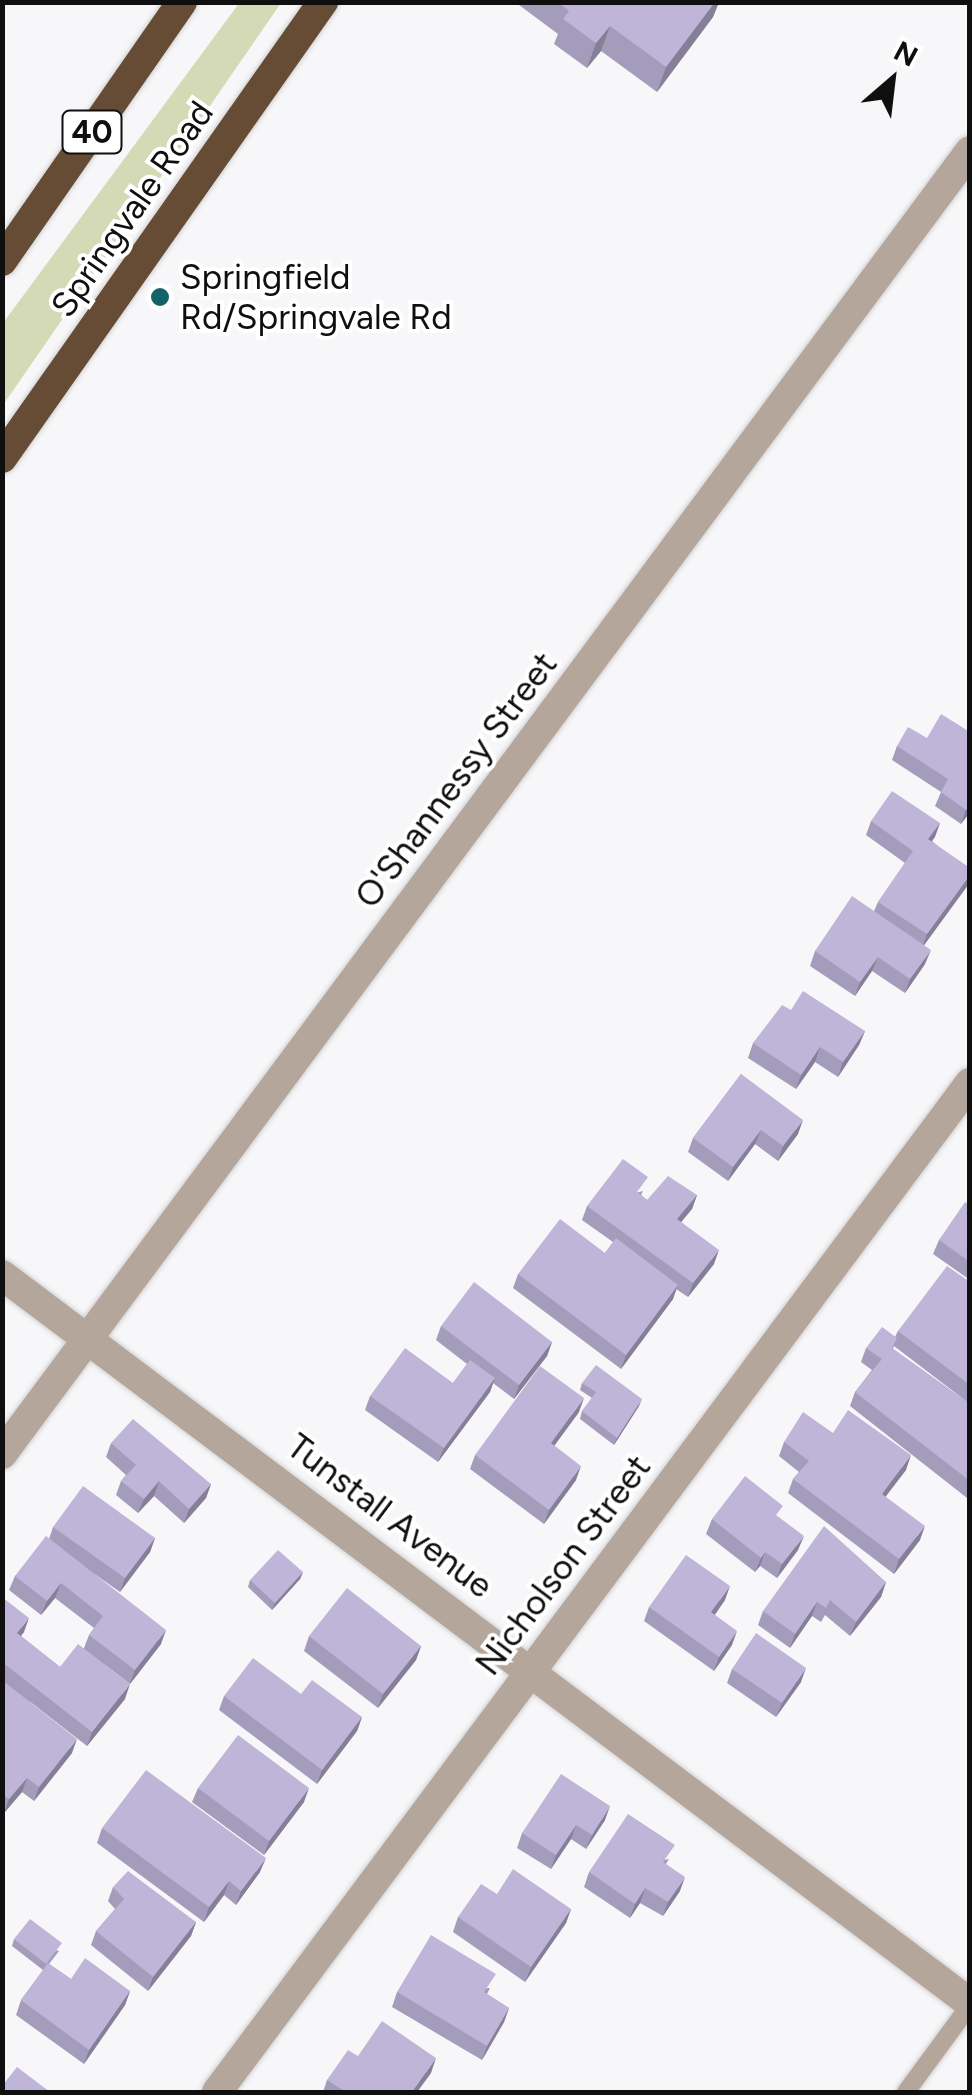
<!DOCTYPE html>
<html>
<head>
<meta charset="utf-8">
<style>
  body { margin:0 }
  #map { position:relative; width:972px; height:2095px; overflow:hidden; background:#f7f7f9; font-family:Figtree,sans-serif }
  div>[style] { position:absolute }
  .green>* { inset:0; background:#d4d9b6 }
  .roads { filter:drop-shadow(0 0 2px #d2d2d4) drop-shadow(0 0 2px #d2d2d4) }
  .lane>* { height:18px; margin:-9px; padding:0 9px; transform-origin:9px; border-radius:9px; background:#b4a69b }
  .street>* { height:30px; margin:-15px; padding:0 15px; transform-origin:15px; border-radius:15px; background:#b4a69b }
  .highway>* { height:30px; margin:-15px; padding:0 15px; transform-origin:15px; border-radius:15px; background:#664c34 }
  .wall>* { inset:0; background:#a49cbb }
  .shaded-wall>* { inset:0; background:#867f98 }
  .building>* { inset:0; background:#bfb5d9 }
  .dots>* { width:28px; height:28px; translate:-50% -50%; box-sizing:border-box; border:5px solid #fff; border-radius:50% }
  span { translate:-50% -50%; white-space:nowrap; text-align:center; line-height:1.15; -webkit-text-stroke:8px #fff; paint-order:stroke }
  .shield-label span { padding:2px 8px; background:#fff; border:2px solid; border-radius:8px; -webkit-text-stroke-width:0 }
  .shield-label { font-size:32px; color:#0f0f0f; font-weight:700 }
  .street-label { font-size:35px; color:#0f0f0f }
  .poi-label { font-size:35px; color:#0f0f0f }
  .left { translate:0 -50%; text-align:left }
  .frame { position:absolute; inset:0; border:5px solid #0f0f0f; pointer-events:none }
  .north { position:absolute; left:842px; top:30px; width:100px; height:100px; -webkit-text-stroke:8px #fff; paint-order:stroke; rotate:28deg; font-size:28px; font-weight:700; line-height:40px; text-align:center; color:#0f0f0f }
  .north::after { content:''; display:block; margin:auto; width:35px; height:45px; background:#0f0f0f; clip-path:polygon(50% 0,100% 100%,50% 72%,0 100%) }
</style>
</head>
<body>
<div id="map">
  <div class="green">
    <div style="clip-path:polygon(240px 2px,281px 3px,3px 405px,3px 323px)"></div>
  </div>
  <div class="roads">
    <div class="lane">
      <div style="left:906px;top:2092px;width:108px;rotate:-53.7deg"></div>
    </div>
    <div class="street">
      <div style="left:2px;top:1275px;width:1211px;rotate:36.95deg"></div>
      <div style="left:2px;top:1454px;width:1623px;rotate:-53.39deg"></div>
      <div style="left:217px;top:2092px;width:1259px;rotate:-53.27deg"></div>
    </div>
    <div class="highway">
      <div style="left:2px;top:261px;width:315px;rotate:-55.2deg"></div>
      <div style="left:2px;top:458px;width:558px;rotate:-54.86deg"></div>
    </div>
  </div>
  <div class="wall">
    <div style="clip-path:polygon(515px 2px,719px 2px,713px 17px,657px 92px,601px 51px,587px 68px,554px 44px,558px 34px)"></div>
    <div style="clip-path:polygon(927px 738px,970px 812px,961px 824px,935px 806px,941px 792px,892px 760px,897px 746px)"></div>
    <div style="clip-path:polygon(871px 821px,940px 823px,932px 841px,970px 875px,970px 879px,968px 885px,924px 945px,925px 964px,905px 993px,872px 971px,855px 996px,810px 966px,815px 951px,874px 911px,878px 902px,905px 863px,866px 835px)"></div>
    <div style="clip-path:polygon(791px 1010px,865px 1031px,859px 1045px,838px 1077px,815px 1062px,796px 1089px,748px 1058px,753px 1043px)"></div>
    <div style="clip-path:polygon(741px 1074px,798px 1134px,778px 1161px,755px 1144px,728px 1181px,688px 1152px,693px 1138px)"></div>
    <div style="clip-path:polygon(643px 1191px,641px 1195px,647px 1200px,697px 1195px,692px 1209px,681px 1222px,714px 1264px,688px 1297px,676px 1289px,673px 1299px,621px 1369px,513px 1288px,518px 1274px,605px 1253px,613px 1242px,582px 1220px,587px 1206px)"></div>
    <div style="clip-path:polygon(970px 1205px,970px 1280px,933px 1254px,939px 1240px)"></div>
    <div style="clip-path:polygon(970px 1282px,970px 1404px,894px 1346px,893px 1349px,970px 1404px,970px 1494px,967px 1498px,850px 1406px,855px 1392px,872px 1370px,861px 1362px,866px 1348px,895px 1337px,898px 1331px)"></div>
    <div style="clip-path:polygon(441px 1326px,552px 1342px,547px 1356px,514px 1399px,493px 1383px,490px 1392px,438px 1462px,365px 1410px,370px 1396px,453px 1383px,467px 1364px,436px 1340px)"></div>
    <div style="clip-path:polygon(582px 1383px,639px 1406px,614px 1445px,580px 1419px,582px 1411px,592px 1398px,580px 1390px)"></div>
    <div style="clip-path:polygon(579px 1412px,554px 1446px,576px 1480px,544px 1524px,470px 1469px,475px 1455px)"></div>
    <div style="clip-path:polygon(833px 1433px,906px 1470px,885px 1496px,920px 1540px,894px 1574px,788px 1493px,793px 1479px,799px 1472px,779px 1456px,784px 1442px)"></div>
    <div style="clip-path:polygon(111px 1443px,211px 1484px,206px 1498px,184px 1523px,154px 1496px,138px 1513px,116px 1495px,121px 1481px,126px 1475px,106px 1457px)"></div>
    <div style="clip-path:polygon(779px 1517px,798px 1550px,777px 1578px,760px 1566px,755px 1572px,706px 1534px,712px 1519px)"></div>
    <div style="clip-path:polygon(53px 1527px,155px 1538px,150px 1552px,120px 1592px,93px 1573px,161px 1644px,130px 1684px,104px 1664px,125px 1699px,87px 1746px,29px 1701px,72px 1753px,34px 1801px,22px 1792px,4px 1813px,2px 1812px,2px 1597px,24px 1632px,21px 1636px,60px 1667px,84px 1648px,89px 1635px,94px 1628px,55px 1598px,41px 1615px,9px 1590px,15px 1576px,49px 1539px)"></div>
    <div style="clip-path:polygon(303px 1572px,300px 1579px,272px 1610px,248px 1587px,250px 1580px)"></div>
    <div style="clip-path:polygon(886px 1582px,881px 1597px,850px 1636px,825px 1615px,821px 1622px,812px 1616px,790px 1648px,758px 1625px,763px 1611px)"></div>
    <div style="clip-path:polygon(725px 1600px,715px 1615px,732px 1645px,714px 1671px,644px 1621px,649px 1607px)"></div>
    <div style="clip-path:polygon(309px 1636px,421px 1646px,416px 1660px,378px 1708px,304px 1651px)"></div>
    <div style="clip-path:polygon(732px 1669px,801px 1682px,776px 1717px,727px 1683px)"></div>
    <div style="clip-path:polygon(301px 1694px,362px 1717px,357px 1731px,317px 1784px,219px 1710px,224px 1696px)"></div>
    <div style="clip-path:polygon(198px 1788px,304px 1802px,264px 1855px,192px 1802px)"></div>
    <div style="clip-path:polygon(605px 1820px,586px 1849px,571px 1839px,551px 1869px,517px 1848px,522px 1833px)"></div>
    <div style="clip-path:polygon(102px 1828px,260px 1872px,236px 1905px,224px 1895px,204px 1922px,97px 1843px)"></div>
    <div style="clip-path:polygon(669px 1859px,666px 1864px,680px 1891px,663px 1916px,640px 1903px,630px 1918px,584px 1887px,589px 1872px)"></div>
    <div style="clip-path:polygon(113px 1887px,196px 1922px,191px 1936px,148px 1991px,91px 1945px,96px 1931px,115px 1909px,108px 1901px)"></div>
    <div style="clip-path:polygon(497px 1894px,571px 1909px,566px 1923px,525px 1982px,453px 1932px,458px 1917px)"></div>
    <div style="clip-path:polygon(14px 1939px,59px 1951px,49px 1964px,71px 1979px,130px 1991px,125px 2005px,84px 2064px,16px 2015px,21px 2000px,43px 1970px,12px 1946px)"></div>
    <div style="clip-path:polygon(490px 1988px,487px 1994px,509px 2008px,504px 2022px,482px 2060px,392px 2007px,397px 1992px)"></div>
    <div style="clip-path:polygon(358px 2056px,431px 2073px,417px 2092px,323px 2092px,327px 2080px)"></div>
  </div>
  <div class="shaded-wall">
    <div style="clip-path:polygon(715px 2px,719px 2px,713px 17px,657px 92px,666px 67px)"></div>
    <div style="clip-path:polygon(610px 26px,601px 51px,587px 68px,596px 43px)"></div>
    <div style="clip-path:polygon(970px 806px,970px 812px,961px 824px,966px 810px)"></div>
    <div style="clip-path:polygon(940px 823px,935px 837px,923px 853px,928px 839px)"></div>
    <div style="clip-path:polygon(970px 875px,968px 885px,922px 948px,927px 934px)"></div>
    <div style="clip-path:polygon(931px 950px,925px 964px,905px 993px,910px 979px)"></div>
    <div style="clip-path:polygon(878px 957px,872px 971px,855px 996px,860px 982px)"></div>
    <div style="clip-path:polygon(865px 1031px,859px 1045px,838px 1077px,843px 1062px)"></div>
    <div style="clip-path:polygon(820px 1047px,815px 1062px,796px 1089px,801px 1075px)"></div>
    <div style="clip-path:polygon(803px 1120px,798px 1134px,778px 1161px,783px 1146px)"></div>
    <div style="clip-path:polygon(761px 1130px,755px 1144px,728px 1181px,733px 1167px)"></div>
    <div style="clip-path:polygon(697px 1195px,692px 1209px,672px 1233px,677px 1219px)"></div>
    <div style="clip-path:polygon(719px 1250px,714px 1264px,688px 1297px,693px 1283px)"></div>
    <div style="clip-path:polygon(678px 1285px,673px 1299px,621px 1369px,626px 1355px)"></div>
    <div style="clip-path:polygon(552px 1342px,547px 1356px,514px 1399px,519px 1385px)"></div>
    <div style="clip-path:polygon(495px 1378px,490px 1392px,438px 1462px,444px 1448px)"></div>
    <div style="clip-path:polygon(584px 1398px,579px 1412px,546px 1457px,551px 1443px)"></div>
    <div style="clip-path:polygon(642px 1399px,639px 1406px,614px 1445px,617px 1438px)"></div>
    <div style="clip-path:polygon(911px 1455px,906px 1470px,877px 1508px,882px 1494px)"></div>
    <div style="clip-path:polygon(581px 1466px,576px 1480px,544px 1524px,549px 1510px)"></div>
    <div style="clip-path:polygon(159px 1481px,154px 1496px,138px 1513px,144px 1499px)"></div>
    <div style="clip-path:polygon(211px 1484px,206px 1498px,184px 1523px,189px 1509px)"></div>
    <div style="clip-path:polygon(925px 1526px,920px 1540px,894px 1574px,899px 1559px)"></div>
    <div style="clip-path:polygon(804px 1536px,798px 1550px,777px 1578px,782px 1564px)"></div>
    <div style="clip-path:polygon(155px 1538px,150px 1552px,120px 1592px,125px 1578px)"></div>
    <div style="clip-path:polygon(765px 1552px,760px 1566px,755px 1572px,761px 1558px)"></div>
    <div style="clip-path:polygon(303px 1572px,300px 1579px,272px 1610px,275px 1603px)"></div>
    <div style="clip-path:polygon(886px 1582px,881px 1597px,850px 1636px,856px 1622px)"></div>
    <div style="clip-path:polygon(61px 1583px,55px 1598px,41px 1615px,47px 1601px)"></div>
    <div style="clip-path:polygon(730px 1586px,725px 1600px,706px 1626px,711px 1612px)"></div>
    <div style="clip-path:polygon(817px 1602px,812px 1616px,790px 1648px,795px 1634px)"></div>
    <div style="clip-path:polygon(29px 1618px,24px 1632px,12px 1647px,17px 1633px)"></div>
    <div style="clip-path:polygon(166px 1630px,161px 1644px,130px 1684px,135px 1670px)"></div>
    <div style="clip-path:polygon(737px 1631px,732px 1645px,714px 1671px,719px 1657px)"></div>
    <div style="clip-path:polygon(421px 1646px,416px 1660px,378px 1708px,383px 1694px)"></div>
    <div style="clip-path:polygon(806px 1668px,801px 1682px,776px 1717px,782px 1703px)"></div>
    <div style="clip-path:polygon(130px 1684px,125px 1699px,87px 1746px,92px 1732px)"></div>
    <div style="clip-path:polygon(362px 1717px,357px 1731px,317px 1784px,322px 1770px)"></div>
    <div style="clip-path:polygon(77px 1739px,72px 1753px,34px 1801px,39px 1787px)"></div>
    <div style="clip-path:polygon(27px 1778px,22px 1792px,4px 1813px,9px 1799px)"></div>
    <div style="clip-path:polygon(309px 1788px,304px 1802px,264px 1855px,269px 1841px)"></div>
    <div style="clip-path:polygon(610px 1806px,605px 1820px,586px 1849px,592px 1835px)"></div>
    <div style="clip-path:polygon(576px 1825px,571px 1839px,551px 1869px,556px 1855px)"></div>
    <div style="clip-path:polygon(266px 1858px,260px 1872px,236px 1905px,241px 1891px)"></div>
    <div style="clip-path:polygon(685px 1877px,680px 1891px,663px 1916px,668px 1902px)"></div>
    <div style="clip-path:polygon(229px 1881px,224px 1895px,204px 1922px,209px 1907px)"></div>
    <div style="clip-path:polygon(645px 1888px,640px 1903px,630px 1918px,635px 1904px)"></div>
    <div style="clip-path:polygon(571px 1909px,566px 1923px,525px 1982px,531px 1967px)"></div>
    <div style="clip-path:polygon(196px 1922px,191px 1936px,148px 1991px,153px 1977px)"></div>
    <div style="clip-path:polygon(130px 1991px,125px 2005px,84px 2064px,89px 2050px)"></div>
    <div style="clip-path:polygon(509px 2008px,504px 2022px,482px 2060px,487px 2046px)"></div>
    <div style="clip-path:polygon(436px 2058px,431px 2073px,417px 2092px,412px 2092px)"></div>
  </div>
  <div class="building">
    <div style="clip-path:polygon(558px 2px,715px 2px,666px 67px,610px 26px,596px 43px,563px 19px,569px 11px)"></div>
    <div style="clip-path:polygon(941px 714px,970px 732px,970px 806px,966px 810px,941px 792px,948px 779px,897px 746px,908px 727px,927px 738px)"></div>
    <div style="clip-path:polygon(892px 791px,940px 823px,928px 839px,970px 868px,970px 875px,927px 934px,878px 902px,913px 851px,871px 821px)"></div>
    <div style="clip-path:polygon(852px 896px,931px 950px,910px 979px,878px 957px,860px 982px,815px 951px)"></div>
    <div style="clip-path:polygon(803px 991px,865px 1031px,843px 1062px,820px 1047px,801px 1075px,753px 1043px,782px 1005px,791px 1010px)"></div>
    <div style="clip-path:polygon(741px 1074px,803px 1120px,783px 1146px,761px 1130px,733px 1167px,693px 1138px)"></div>
    <div style="clip-path:polygon(623px 1159px,648px 1177px,637px 1192px,647px 1200px,668px 1176px,697px 1195px,677px 1219px,719px 1250px,693px 1283px,587px 1206px)"></div>
    <div style="clip-path:polygon(965px 1202px,970px 1205px,970px 1262px,939px 1240px)"></div>
    <div style="clip-path:polygon(560px 1219px,605px 1253px,616px 1238px,678px 1285px,626px 1355px,518px 1274px)"></div>
    <div style="clip-path:polygon(947px 1266px,970px 1282px,970px 1385px,898px 1331px)"></div>
    <div style="clip-path:polygon(474px 1282px,552px 1342px,519px 1385px,441px 1326px)"></div>
    <div style="clip-path:polygon(882px 1327px,897px 1338px,892px 1348px,970px 1404px,970px 1481px,855px 1392px,882px 1359px,866px 1348px)"></div>
    <div style="clip-path:polygon(405px 1348px,453px 1383px,470px 1360px,495px 1378px,444px 1448px,370px 1396px)"></div>
    <div style="clip-path:polygon(596px 1365px,642px 1399px,617px 1438px,582px 1411px,596px 1392px,582px 1383px)"></div>
    <div style="clip-path:polygon(540px 1366px,584px 1398px,551px 1443px,581px 1466px,549px 1510px,475px 1455px)"></div>
    <div style="clip-path:polygon(848px 1410px,911px 1455px,882px 1494px,925px 1526px,899px 1559px,793px 1479px,809px 1461px,784px 1442px,803px 1412px,833px 1433px)"></div>
    <div style="clip-path:polygon(133px 1419px,211px 1484px,189px 1509px,159px 1481px,144px 1499px,121px 1481px,136px 1465px,111px 1443px)"></div>
    <div style="clip-path:polygon(745px 1476px,783px 1506px,776px 1515px,804px 1536px,782px 1564px,765px 1552px,761px 1558px,712px 1519px)"></div>
    <div style="clip-path:polygon(83px 1486px,155px 1538px,125px 1578px,53px 1527px)"></div>
    <div style="clip-path:polygon(824px 1526px,886px 1582px,856px 1622px,830px 1600px,826px 1608px,817px 1602px,795px 1634px,763px 1611px)"></div>
    <div style="clip-path:polygon(46px 1536px,166px 1630px,135px 1670px,89px 1635px,103px 1616px,61px 1583px,47px 1601px,15px 1576px)"></div>
    <div style="clip-path:polygon(278px 1550px,303px 1572px,275px 1603px,250px 1580px)"></div>
    <div style="clip-path:polygon(686px 1555px,730px 1586px,711px 1612px,737px 1631px,719px 1657px,649px 1607px)"></div>
    <div style="clip-path:polygon(347px 1588px,421px 1646px,383px 1694px,309px 1636px)"></div>
    <div style="clip-path:polygon(2px 1597px,29px 1618px,17px 1633px,60px 1667px,78px 1644px,130px 1684px,92px 1732px,2px 1662px)"></div>
    <div style="clip-path:polygon(756px 1633px,806px 1668px,782px 1703px,732px 1669px)"></div>
    <div style="clip-path:polygon(253px 1658px,301px 1694px,312px 1680px,362px 1717px,322px 1770px,224px 1696px)"></div>
    <div style="clip-path:polygon(2px 1680px,77px 1739px,39px 1787px,27px 1778px,9px 1799px,2px 1794px)"></div>
    <div style="clip-path:polygon(238px 1735px,309px 1788px,269px 1841px,198px 1788px)"></div>
    <div style="clip-path:polygon(146px 1770px,266px 1858px,241px 1891px,229px 1881px,209px 1907px,102px 1828px)"></div>
    <div style="clip-path:polygon(561px 1774px,610px 1806px,592px 1835px,576px 1825px,556px 1855px,522px 1833px)"></div>
    <div style="clip-path:polygon(628px 1814px,675px 1845px,663px 1862px,685px 1877px,668px 1902px,645px 1888px,635px 1904px,589px 1872px)"></div>
    <div style="clip-path:polygon(513px 1869px,571px 1909px,531px 1967px,458px 1917px,481px 1884px,497px 1894px)"></div>
    <div style="clip-path:polygon(128px 1871px,196px 1922px,153px 1977px,96px 1931px,124px 1899px,113px 1887px)"></div>
    <div style="clip-path:polygon(30px 1919px,62px 1943px,46px 1964px,14px 1939px)"></div>
    <div style="clip-path:polygon(431px 1935px,496px 1974px,484px 1992px,509px 2008px,487px 2046px,397px 1992px)"></div>
    <div style="clip-path:polygon(85px 1958px,130px 1991px,89px 2050px,21px 2000px,48px 1963px,71px 1979px)"></div>
    <div style="clip-path:polygon(382px 2021px,436px 2058px,412px 2092px,346px 2092px,327px 2080px,348px 2050px,358px 2056px)"></div>
    <div style="clip-path:polygon(17px 2067px,50px 2092px,2px 2092px,2px 2086px)"></div>
  </div>
  <div class="dots">
    <div style="left:160px;top:297px;background:#146467"></div>
  </div>
  <div class="shield-label">
    <span style="left:92px;top:132px">40</span>
  </div>
  <div class="street-label">
    <span style="left:132px;top:209px;rotate:-55deg">Springvale Road</span>
    <span style="left:456px;top:780px;rotate:-53deg">O'Shannessy Street</span>
    <span style="left:390px;top:1516px;rotate:37deg">Tunstall Avenue</span>
    <span style="left:563px;top:1565px;rotate:-53deg">Nicholson Street</span>
  </div>
  <div class="poi-label">
    <span class="left" style="left:180px;top:297px">Springfield<br>Rd/Springvale Rd</span>
  </div>
  <div class="frame"></div>
  <div class="north">N</div>
</div>
</body>
</html>
